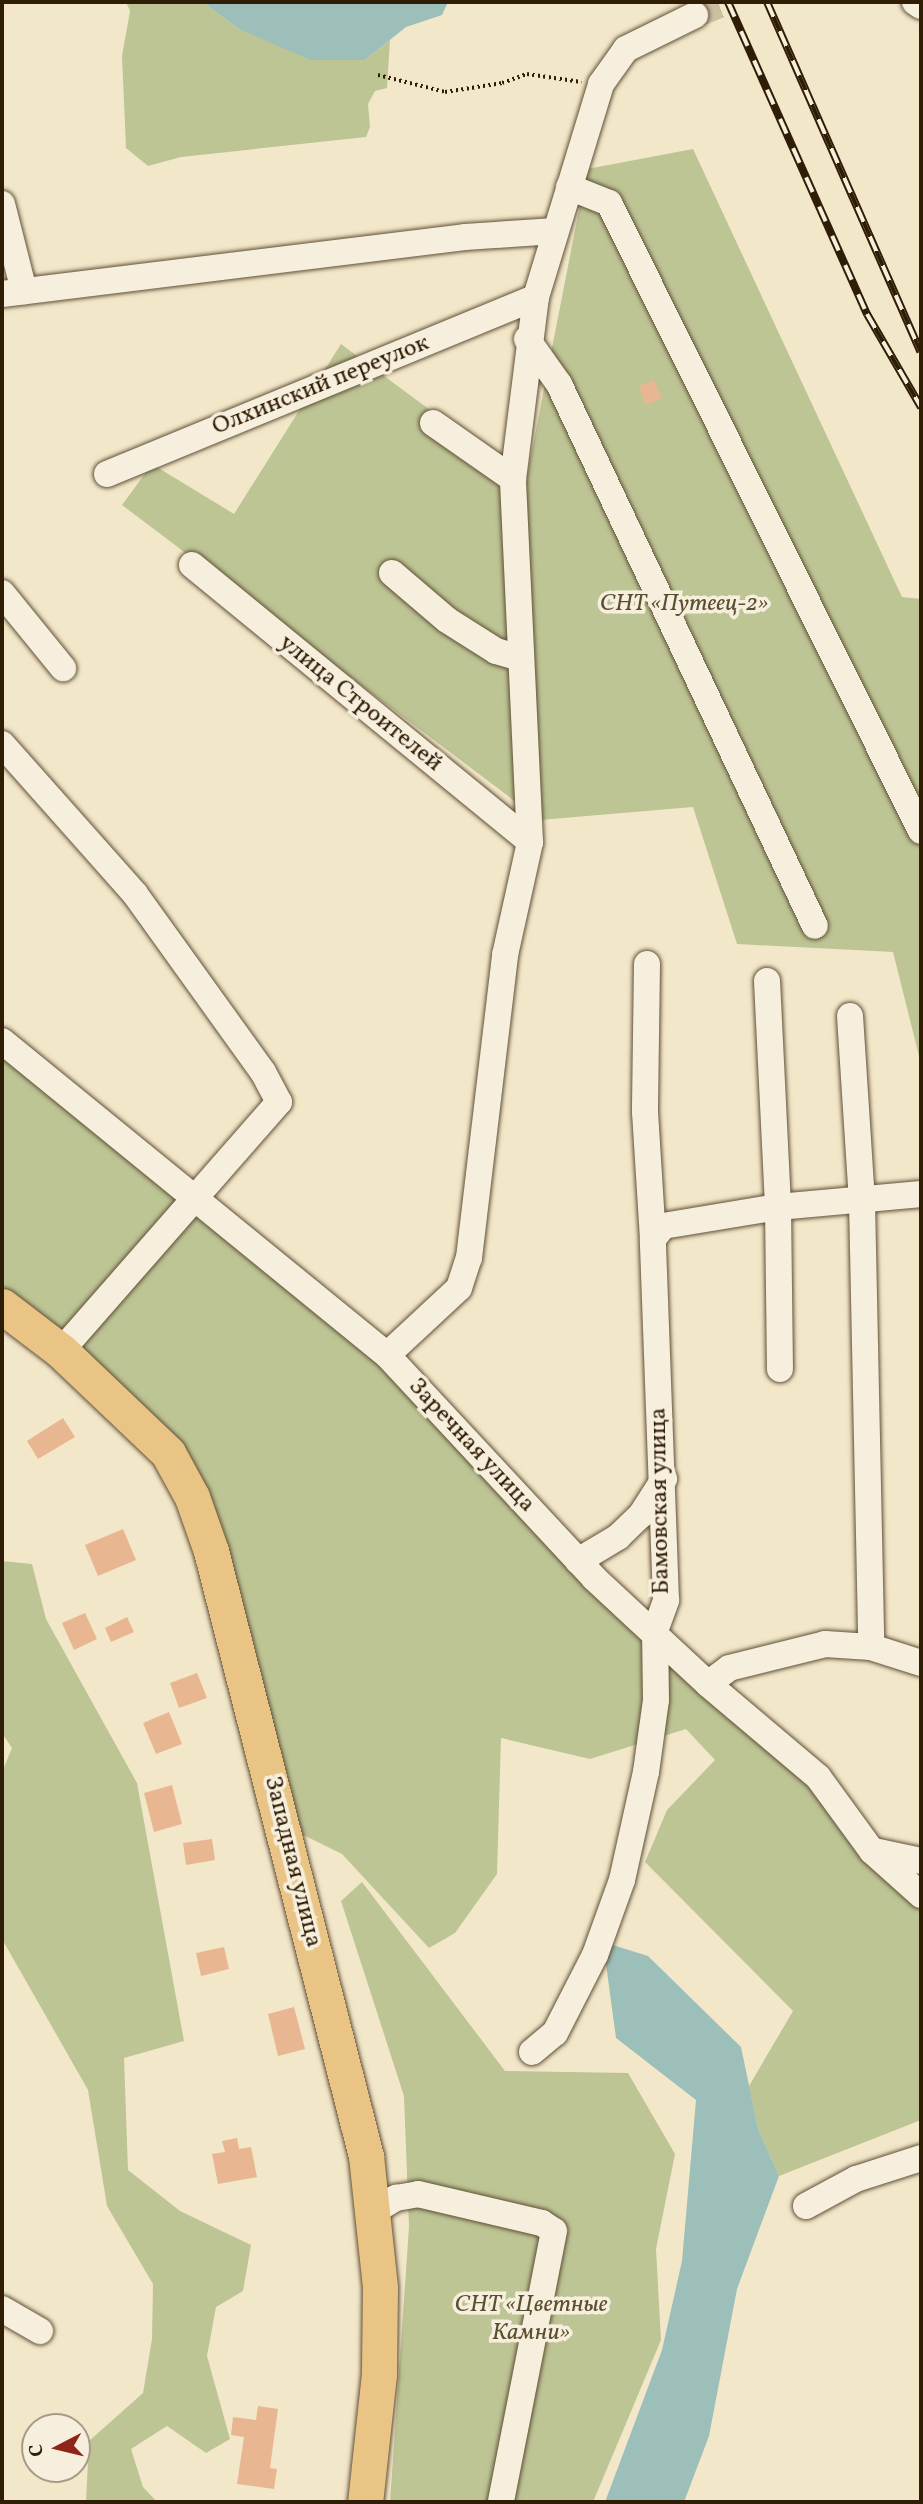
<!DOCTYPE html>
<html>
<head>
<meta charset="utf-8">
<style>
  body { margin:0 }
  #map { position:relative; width:923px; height:2504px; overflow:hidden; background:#f3e7ca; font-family:Vollkorn,serif }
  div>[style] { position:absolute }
  .green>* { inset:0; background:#bdc595 }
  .water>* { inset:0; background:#9cbfba }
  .building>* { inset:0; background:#e8b791 }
  .minor-tunnel>* { height:26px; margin-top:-13px; transform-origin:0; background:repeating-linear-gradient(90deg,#ccbfa3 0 26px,transparent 0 39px) }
  .path>* { height:3.5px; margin-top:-1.75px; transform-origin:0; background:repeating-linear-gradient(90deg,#301d05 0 2px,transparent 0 5.5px) }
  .roads { filter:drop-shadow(0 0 2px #615036) drop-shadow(0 0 2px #615036) }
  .minor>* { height:26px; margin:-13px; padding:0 13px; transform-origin:13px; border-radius:13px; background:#f7efdd }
  .major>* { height:35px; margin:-17.5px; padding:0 17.5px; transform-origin:17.5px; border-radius:17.5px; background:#eac485 }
  .rail>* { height:8px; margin-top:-4px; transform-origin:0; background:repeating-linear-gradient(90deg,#f7efdd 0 16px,#301d05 0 32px); box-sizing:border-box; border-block:2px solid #301d05 }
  span { translate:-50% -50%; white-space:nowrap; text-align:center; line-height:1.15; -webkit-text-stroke:7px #f7efdd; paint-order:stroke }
  .street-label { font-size:24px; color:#301d05 }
  .park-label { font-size:24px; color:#5a4f30; font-style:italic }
  .frame { position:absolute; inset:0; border:4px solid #301d05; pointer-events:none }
  .north { position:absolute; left:21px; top:2413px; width:70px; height:70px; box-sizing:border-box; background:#f7efdd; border:2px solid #a79b87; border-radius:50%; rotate:263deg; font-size:19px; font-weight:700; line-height:28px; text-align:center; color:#301d05 }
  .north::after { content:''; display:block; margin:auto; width:24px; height:32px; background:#8f2418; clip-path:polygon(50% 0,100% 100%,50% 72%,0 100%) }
</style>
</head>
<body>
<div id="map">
  <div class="green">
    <div style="clip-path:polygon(126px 2px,202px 2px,239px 29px,365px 60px,390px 40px,387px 88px,375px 91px,368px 104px,370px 127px,366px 137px,181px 157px,148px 166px,126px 148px,122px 56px,130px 11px)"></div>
    <div style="clip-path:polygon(693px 149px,902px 597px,921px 599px,921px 1064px,893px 952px,737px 944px,693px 807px,540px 820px,122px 505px,152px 464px,234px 514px,341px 344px,526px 481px,587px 169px)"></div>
    <div style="clip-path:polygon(2px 1041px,387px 1355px,921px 1895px,921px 2120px,779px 2176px,758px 2128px,749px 2086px,793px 2011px,645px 1862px,667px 1810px,715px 1760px,686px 1729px,590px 1759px,501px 1738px,497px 1874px,455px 1933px,429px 1948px,342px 1854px,283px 1825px,192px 1497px,2px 1306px)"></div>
    <div style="clip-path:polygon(2px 1561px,32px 1564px,46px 1619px,137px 1783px,184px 2041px,124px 2058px,128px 2170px,180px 2211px,251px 2245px,243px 2291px,216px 2307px,207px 2356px,230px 2439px,206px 2453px,167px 2426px,131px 2449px,143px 2487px,157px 2502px,86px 2502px,89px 2441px,143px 2393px,152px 2339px,153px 2284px,107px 2206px,88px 2090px,2px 1939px,2px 1772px,12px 1748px,2px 1733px)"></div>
    <div style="clip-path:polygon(362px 1882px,505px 2071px,628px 2073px,675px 2154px,656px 2249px,661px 2340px,593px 2502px,390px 2502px,409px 2227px,404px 2096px,341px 1901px)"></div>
  </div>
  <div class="water">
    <div style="clip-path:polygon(202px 2px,448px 2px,442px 15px,406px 27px,365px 60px,311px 60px,239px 29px)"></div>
    <div style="clip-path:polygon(603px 1942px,648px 1956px,741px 2047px,758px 2128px,779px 2176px,737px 2289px,709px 2436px,684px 2502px,605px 2502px,662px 2350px,682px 2261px,696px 2100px,616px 2038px)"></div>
  </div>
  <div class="building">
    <div style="clip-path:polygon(654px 380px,662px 398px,646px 405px,638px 387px)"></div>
    <div style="clip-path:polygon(63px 1418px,75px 1437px,38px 1459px,27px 1441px)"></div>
    <div style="clip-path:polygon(123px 1529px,136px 1560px,98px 1576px,85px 1545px)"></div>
    <div style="clip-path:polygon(85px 1613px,97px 1639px,74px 1650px,62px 1623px)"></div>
    <div style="clip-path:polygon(127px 1617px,134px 1632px,111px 1642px,105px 1628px)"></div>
    <div style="clip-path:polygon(197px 1673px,207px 1698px,179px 1708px,170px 1683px)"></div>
    <div style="clip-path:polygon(169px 1712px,182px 1744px,156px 1754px,143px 1723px)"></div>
    <div style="clip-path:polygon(172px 1785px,182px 1824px,154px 1832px,144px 1793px)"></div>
    <div style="clip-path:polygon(212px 1839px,215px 1860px,186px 1865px,183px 1843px)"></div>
    <div style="clip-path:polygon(224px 1947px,229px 1969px,201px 1976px,196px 1953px)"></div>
    <div style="clip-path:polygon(294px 2007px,305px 2049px,278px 2056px,268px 2014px)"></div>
    <div style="clip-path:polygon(237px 2138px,239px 2149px,251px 2147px,257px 2177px,218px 2184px,212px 2154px,225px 2152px,222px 2141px)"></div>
    <div style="clip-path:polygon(258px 2406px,278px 2409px,270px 2468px,277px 2469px,274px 2489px,237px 2484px,244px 2437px,231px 2435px,233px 2417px,256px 2420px)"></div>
  </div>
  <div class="minor-tunnel">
    <div style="left:695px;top:15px;width:35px;rotate:-22deg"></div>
  </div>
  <div class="path">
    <div style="left:378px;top:75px;width:69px;rotate:14.2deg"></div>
    <div style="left:445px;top:92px;width:58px;rotate:-9deg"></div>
    <div style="left:502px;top:83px;width:27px;rotate:-20deg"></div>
    <div style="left:527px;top:74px;width:55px;rotate:8.4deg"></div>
  </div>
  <div class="roads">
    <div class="minor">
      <div style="left:915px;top:2px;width:7px;rotate:34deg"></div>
      <div style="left:569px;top:187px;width:43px;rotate:21.8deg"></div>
      <div style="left:609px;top:203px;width:701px;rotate:63.58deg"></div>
      <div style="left:2px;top:204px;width:90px;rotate:75.8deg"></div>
      <div style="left:2px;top:294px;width:466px;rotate:-7deg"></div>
      <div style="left:465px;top:237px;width:90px;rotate:-3.8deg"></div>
      <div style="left:527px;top:339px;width:55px;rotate:54.6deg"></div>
      <div style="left:559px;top:384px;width:599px;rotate:64.72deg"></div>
      <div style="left:433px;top:423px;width:98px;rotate:35deg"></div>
      <div style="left:107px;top:474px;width:464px;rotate:-22.4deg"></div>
      <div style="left:192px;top:565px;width:437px;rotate:39.3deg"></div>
      <div style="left:392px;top:573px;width:72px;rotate:40.5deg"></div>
      <div style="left:447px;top:620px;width:58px;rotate:32.3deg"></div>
      <div style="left:496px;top:651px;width:26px;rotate:16deg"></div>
      <div style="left:2px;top:593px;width:97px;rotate:50.9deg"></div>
      <div style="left:2px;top:744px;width:200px;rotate:48.4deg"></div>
      <div style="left:135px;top:894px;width:219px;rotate:54.3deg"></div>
      <div style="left:263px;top:1072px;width:34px;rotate:62deg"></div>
      <div style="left:279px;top:1102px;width:331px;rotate:131.2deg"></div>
      <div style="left:647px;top:964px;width:148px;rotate:90.8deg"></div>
      <div style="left:645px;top:1112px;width:127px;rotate:86.4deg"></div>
      <div style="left:767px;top:981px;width:226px;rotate:87.2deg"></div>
      <div style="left:778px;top:1207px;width:162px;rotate:89.3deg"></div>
      <div style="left:850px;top:1016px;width:185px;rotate:86.3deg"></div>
      <div style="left:862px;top:1201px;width:446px;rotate:88.8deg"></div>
      <div style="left:2px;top:1041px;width:497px;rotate:39.2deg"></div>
      <div style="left:387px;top:1355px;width:304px;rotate:47.1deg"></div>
      <div style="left:594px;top:1578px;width:156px;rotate:42.9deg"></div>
      <div style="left:708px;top:1684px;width:144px;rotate:40.2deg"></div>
      <div style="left:818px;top:1777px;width:92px;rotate:53.9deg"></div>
      <div style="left:872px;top:1851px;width:66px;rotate:41.9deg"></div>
      <div style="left:387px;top:1355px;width:98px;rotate:-42.9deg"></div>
      <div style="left:459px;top:1288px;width:32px;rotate:-72deg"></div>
      <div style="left:469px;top:1258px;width:305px;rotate:-83.2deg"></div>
      <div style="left:505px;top:955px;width:116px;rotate:-77.5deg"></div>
      <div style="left:530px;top:842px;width:363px;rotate:-92.7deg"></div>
      <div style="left:513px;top:479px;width:183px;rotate:-82.8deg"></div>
      <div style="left:536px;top:297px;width:223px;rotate:-73deg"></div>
      <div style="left:601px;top:84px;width:43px;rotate:-54.5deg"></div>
      <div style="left:626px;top:49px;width:77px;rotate:-26.2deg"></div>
      <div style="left:578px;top:1561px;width:47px;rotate:-31deg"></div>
      <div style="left:618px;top:1537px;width:32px;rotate:-44deg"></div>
      <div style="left:641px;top:1515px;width:43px;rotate:-57.4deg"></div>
      <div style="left:708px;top:1684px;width:26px;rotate:-37deg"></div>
      <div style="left:729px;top:1668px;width:99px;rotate:-14deg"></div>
      <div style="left:825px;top:1644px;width:46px;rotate:3.7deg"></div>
      <div style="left:871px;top:1647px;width:52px;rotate:17.7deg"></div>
      <div style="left:874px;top:1851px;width:48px;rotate:12deg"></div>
      <div style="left:532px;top:2052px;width:30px;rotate:-40deg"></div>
      <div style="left:555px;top:2033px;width:88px;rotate:-62.9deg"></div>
      <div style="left:595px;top:1955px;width:80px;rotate:-70.2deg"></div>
      <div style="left:622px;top:1880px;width:111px;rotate:-77.5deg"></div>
      <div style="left:646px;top:1772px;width:73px;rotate:-82.1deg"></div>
      <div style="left:656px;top:1700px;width:69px;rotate:-90.8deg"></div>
      <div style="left:655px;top:1631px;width:33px;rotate:-70deg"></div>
      <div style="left:666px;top:1600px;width:361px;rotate:-92.1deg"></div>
      <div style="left:653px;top:1239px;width:16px;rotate:-52deg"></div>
      <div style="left:663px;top:1226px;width:117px;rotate:-9.4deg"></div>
      <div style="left:778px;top:1207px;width:144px;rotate:-5.2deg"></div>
      <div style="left:806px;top:2206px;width:57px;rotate:-28.4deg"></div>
      <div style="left:856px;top:2179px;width:68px;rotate:-17.9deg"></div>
      <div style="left:374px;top:2211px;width:26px;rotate:-31deg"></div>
      <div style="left:396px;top:2198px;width:22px;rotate:-10deg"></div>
      <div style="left:418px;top:2194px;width:127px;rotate:13.2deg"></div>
      <div style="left:542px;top:2223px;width:14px;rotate:34deg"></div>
      <div style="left:554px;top:2231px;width:276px;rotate:101.1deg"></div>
      <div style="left:2px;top:2309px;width:44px;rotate:30.1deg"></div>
    </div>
    <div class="major">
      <div style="left:2px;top:1306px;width:74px;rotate:37.3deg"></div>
      <div style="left:61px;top:1351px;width:148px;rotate:43.6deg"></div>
      <div style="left:168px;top:1453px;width:50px;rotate:61.4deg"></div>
      <div style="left:192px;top:1497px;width:57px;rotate:70.6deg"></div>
      <div style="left:211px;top:1551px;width:625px;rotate:75.63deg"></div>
      <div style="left:366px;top:2156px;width:133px;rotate:83.9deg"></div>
      <div style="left:380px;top:2288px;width:86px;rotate:90.7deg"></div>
      <div style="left:379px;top:2374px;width:129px;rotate:96.2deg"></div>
    </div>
  </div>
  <div class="rail">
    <div style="left:728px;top:2px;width:342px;rotate:66deg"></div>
    <div style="left:867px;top:314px;width:108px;rotate:59.9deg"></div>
    <div style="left:767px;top:2px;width:382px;rotate:66.3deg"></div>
  </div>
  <div class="street-label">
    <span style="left:321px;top:386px;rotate:-22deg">Олхинский переулок</span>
    <span style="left:360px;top:704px;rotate:39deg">улица Строителей</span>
    <span style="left:471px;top:1446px;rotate:47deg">Заречная улица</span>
    <span style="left:661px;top:1501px;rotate:-91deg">Бамовская улица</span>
    <span style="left:292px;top:1862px;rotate:76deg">Западная улица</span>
  </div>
  <div class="park-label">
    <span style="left:684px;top:605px">СНТ «Путеец-2»</span>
    <span style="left:531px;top:2320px">СНТ «Цветные<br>Камни»</span>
  </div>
  <div class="frame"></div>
  <div class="north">С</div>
</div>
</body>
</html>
